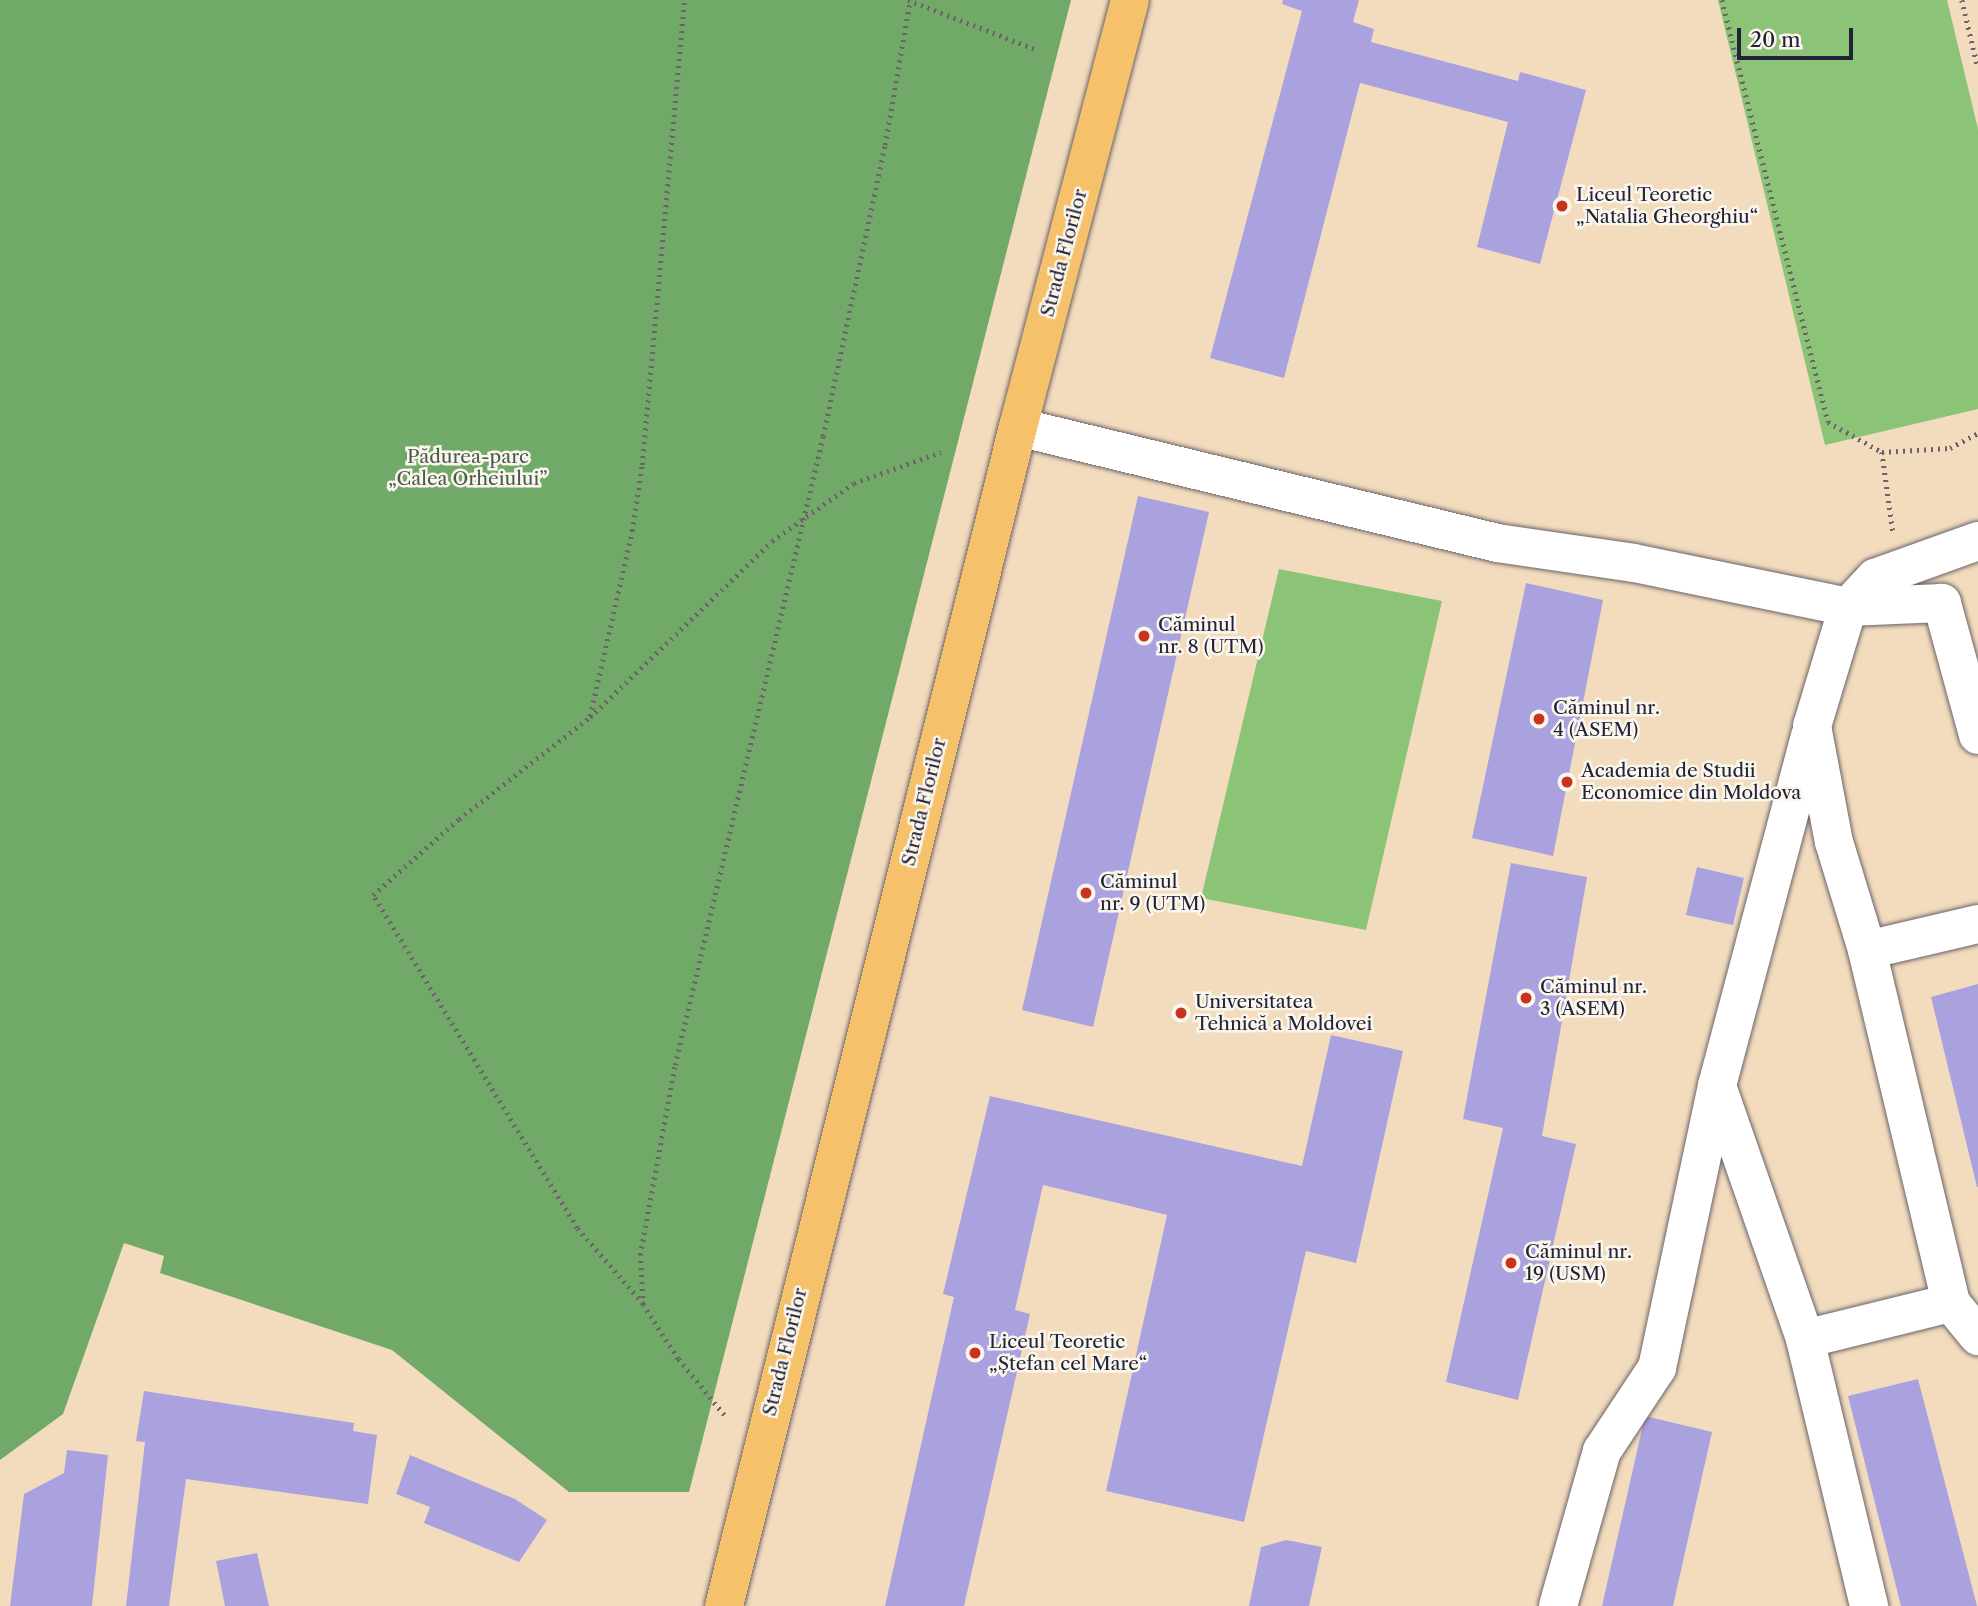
<!DOCTYPE html>
<html>
<head>
<meta charset="utf-8">
<style>
  body { margin:0 }
  #map { position:relative; width:1978px; height:1606px; overflow:hidden; background:#f3dcbe; font-family:"Libre Caslon Text",serif }
  div>[style] { position:absolute }
  .green>* { inset:0; background:#8cc477 }
  .forest>* { inset:0; background:#71aa68 }
  .building>* { inset:0; background:#aaa2df }
  .path>* { height:4.5px; margin-top:-2.25px; transform-origin:0; background:repeating-linear-gradient(90deg,#6b6369 0 2px,transparent 0 7px) }
  .roads { filter:drop-shadow(0 0 2px #6b6369) drop-shadow(0 0 2px #6b6369) }
  .minor>* { height:38px; margin:-19px; padding:0 19px; transform-origin:19px; border-radius:19px; background:#fff }
  .major>* { height:38px; margin:-19px; padding:0 19px; transform-origin:19px; border-radius:19px; background:#f5c16b }
  .dots>* { width:19px; height:19px; translate:-50% -50%; box-sizing:border-box; border:4px solid #fbf7ec; border-radius:50% }
  span { translate:-50% -50%; white-space:nowrap; text-align:center; line-height:1.15; -webkit-text-stroke:5px #fbf7ec; paint-order:stroke }
  .poi-label { font-size:19px; color:#22223b }
  .left { translate:0 -50%; text-align:left }
  .street-label { font-size:19px; color:#22223b }
  .park-label { font-size:19px; color:#475b50 }
  .scale { position:absolute; left:1737px; top:28px; width:116px; height:32px; box-sizing:border-box; border:4px solid #22223b; border-top:0; padding-left:9px; font-size:21px; line-height:24px; white-space:nowrap; color:#22223b; -webkit-text-stroke:5px #fbf7ec; paint-order:stroke }
</style>
</head>
<body>
<div id="map">
  <div class="green">
    <div style="clip-path:polygon(1718px 0,1947px 0,1978px 129px,1978px 409px,1825px 445px)"></div>
    <div style="clip-path:polygon(1279px 569px,1442px 601px,1366px 930px,1201px 898px)"></div>
  </div>
  <div class="forest">
    <div style="clip-path:polygon(0 0,1071px 0,689px 1492px,569px 1492px,392px 1350px,160px 1273px,164px 1256px,124px 1243px,63px 1414px,0 1460px)"></div>
  </div>
  <div class="building">
    <div style="clip-path:polygon(1283px 0,1359px 0,1353px 22px,1374px 29px,1371px 42px,1518px 81px,1520px 72px,1586px 90px,1540px 264px,1477px 247px,1508px 122px,1360px 83px,1284px 378px,1210px 358px,1302px 11px,1282px 4px)"></div>
    <div style="clip-path:polygon(1138px 496px,1209px 512px,1093px 1027px,1022px 1010px)"></div>
    <div style="clip-path:polygon(1526px 583px,1603px 600px,1553px 856px,1472px 838px)"></div>
    <div style="clip-path:polygon(1511px 863px,1587px 877px,1542px 1136px,1576px 1144px,1518px 1400px,1446px 1382px,1503px 1128px,1463px 1119px)"></div>
    <div style="clip-path:polygon(1697px 867px,1744px 878px,1733px 925px,1686px 915px)"></div>
    <div style="clip-path:polygon(1978px 984px,1978px 1187px,1977px 1187px,1931px 997px)"></div>
    <div style="clip-path:polygon(1331px 1035px,1403px 1051px,1356px 1263px,1306px 1251px,1244px 1522px,1106px 1491px,1167px 1215px,1043px 1185px,1015px 1310px,1030px 1314px,964px 1606px,885px 1606px,954px 1297px,943px 1294px,990px 1096px,1302px 1166px)"></div>
    <div style="clip-path:polygon(1918px 1379px,1977px 1606px,1901px 1606px,1848px 1396px)"></div>
    <div style="clip-path:polygon(144px 1391px,354px 1423px,353px 1431px,377px 1435px,368px 1504px,186px 1479px,169px 1606px,126px 1606px,145px 1442px,136px 1441px)"></div>
    <div style="clip-path:polygon(1645px 1416px,1712px 1432px,1673px 1606px,1602px 1606px)"></div>
    <div style="clip-path:polygon(67px 1450px,108px 1455px,92px 1606px,10px 1606px,24px 1494px,64px 1473px)"></div>
    <div style="clip-path:polygon(410px 1455px,515px 1499px,547px 1520px,519px 1562px,424px 1523px,430px 1507px,396px 1494px)"></div>
    <div style="clip-path:polygon(1286px 1540px,1322px 1547px,1309px 1606px,1249px 1606px,1261px 1547px)"></div>
    <div style="clip-path:polygon(257px 1553px,269px 1606px,225px 1606px,216px 1561px)"></div>
  </div>
  <div class="path">
    <div style="left:908px;top:0;width:136px;rotate:21.1deg"></div>
    <div style="left:1722px;top:0;width:435px;rotate:75.9deg"></div>
    <div style="left:1828px;top:422px;width:62px;rotate:29.1deg"></div>
    <div style="left:1882px;top:452px;width:68px;rotate:-3.4deg"></div>
    <div style="left:1950px;top:448px;width:32px;rotate:-28deg"></div>
    <div style="left:1962px;top:0;width:70px;rotate:76.8deg"></div>
    <div style="left:1882px;top:452px;width:81px;rotate:82.2deg"></div>
    <div style="left:590px;top:716px;width:190px;rotate:-77.2deg"></div>
    <div style="left:632px;top:531px;width:67px;rotate:-81.4deg"></div>
    <div style="left:642px;top:465px;width:467px;rotate:-84.8deg"></div>
    <div style="left:643px;top:1304px;width:101px;rotate:-131deg"></div>
    <div style="left:577px;top:1228px;width:391px;rotate:-121.5deg"></div>
    <div style="left:373px;top:895px;width:115px;rotate:-41.5deg"></div>
    <div style="left:459px;top:819px;width:166px;rotate:-37.9deg"></div>
    <div style="left:590px;top:717px;width:253px;rotate:-44deg"></div>
    <div style="left:772px;top:541px;width:100px;rotate:-35.3deg"></div>
    <div style="left:854px;top:483px;width:92px;rotate:-19.6deg"></div>
    <div style="left:724px;top:1415px;width:72px;rotate:-129.4deg"></div>
    <div style="left:678px;top:1359px;width:64px;rotate:-122.9deg"></div>
    <div style="left:643px;top:1305px;width:50px;rotate:-93.4deg"></div>
    <div style="left:640px;top:1255px;width:193px;rotate:-79.6deg"></div>
    <div style="left:675px;top:1065px;width:646px;rotate:-76.76deg"></div>
    <div style="left:823px;top:436px;width:298px;rotate:-78deg"></div>
    <div style="left:885px;top:145px;width:147px;rotate:-80.2deg"></div>
  </div>
  <div class="roads">
    <div class="minor">
      <div style="left:1018px;top:427px;width:493px;rotate:13.6deg"></div>
      <div style="left:1497px;top:543px;width:138px;rotate:8.3deg"></div>
      <div style="left:1634px;top:563px;width:218px;rotate:11.6deg"></div>
      <div style="left:1848px;top:607px;width:40px;rotate:-47deg"></div>
      <div style="left:1875px;top:578px;width:109px;rotate:-19.8deg"></div>
      <div style="left:1978px;top:735px;width:137px;rotate:-105.3deg"></div>
      <div style="left:1942px;top:603px;width:94px;rotate:177.6deg"></div>
      <div style="left:1848px;top:607px;width:124px;rotate:106.8deg"></div>
      <div style="left:1812px;top:726px;width:118px;rotate:79.3deg"></div>
      <div style="left:1834px;top:842px;width:113px;rotate:73deg"></div>
      <div style="left:1867px;top:950px;width:363px;rotate:76.6deg"></div>
      <div style="left:1951px;top:1303px;width:43px;rotate:50.7deg"></div>
      <div style="left:1810px;top:736px;width:362px;rotate:104.9deg"></div>
      <div style="left:1717px;top:1086px;width:268px;rotate:70.8deg"></div>
      <div style="left:1805px;top:1339px;width:275px;rotate:76.5deg"></div>
      <div style="left:1867px;top:950px;width:114px;rotate:-13.2deg"></div>
      <div style="left:1805px;top:1339px;width:150px;rotate:-13.9deg"></div>
      <div style="left:1558px;top:1606px;width:161px;rotate:-74.2deg"></div>
      <div style="left:1602px;top:1451px;width:100px;rotate:-56.5deg"></div>
      <div style="left:1657px;top:1368px;width:288px;rotate:-78deg"></div>
    </div>
    <div class="major">
      <div style="left:724px;top:1606px;width:1215px;rotate:-76deg"></div>
      <div style="left:1018px;top:427px;width:441px;rotate:-75.3deg"></div>
    </div>
  </div>
  <div class="dots">
    <div style="left:1562px;top:206px;background:#c8321e"></div>
    <div style="left:1144px;top:636px;background:#c8321e"></div>
    <div style="left:1539px;top:719px;background:#c8321e"></div>
    <div style="left:1567px;top:782px;background:#c8321e"></div>
    <div style="left:1086px;top:893px;background:#c8321e"></div>
    <div style="left:1526px;top:998px;background:#c8321e"></div>
    <div style="left:1181px;top:1013px;background:#c8321e"></div>
    <div style="left:1511px;top:1263px;background:#c8321e"></div>
    <div style="left:975px;top:1353px;background:#c8321e"></div>
  </div>
  <div class="poi-label">
    <span class="left" style="left:1576px;top:206px">Liceul Teoretic<br>„Natalia Gheorghiu“</span>
    <span class="left" style="left:1158px;top:636px">Căminul<br>nr. 8 (UTM)</span>
    <span class="left" style="left:1553px;top:719px">Căminul nr.<br>4 (ASEM)</span>
    <span class="left" style="left:1581px;top:782px">Academia de Studii<br>Economice din Moldova</span>
    <span class="left" style="left:1100px;top:893px">Căminul<br>nr. 9 (UTM)</span>
    <span class="left" style="left:1540px;top:998px">Căminul nr.<br>3 (ASEM)</span>
    <span class="left" style="left:1195px;top:1013px">Universitatea<br>Tehnică a Moldovei</span>
    <span class="left" style="left:1525px;top:1263px">Căminul nr.<br>19 (USM)</span>
    <span class="left" style="left:989px;top:1353px">Liceul Teoretic<br>„Ștefan cel Mare“</span>
  </div>
  <div class="street-label">
    <span style="left:1064px;top:253px;rotate:-75deg">Strada Florilor</span>
    <span style="left:924px;top:802px;rotate:-76deg">Strada Florilor</span>
    <span style="left:785px;top:1352px;rotate:-76deg">Strada Florilor</span>
  </div>
  <div class="park-label">
    <span style="left:468px;top:468px">Pădurea-parc<br>„Calea Orheiului”</span>
  </div>
  <div class="scale">20 m</div>
</div>
</body>
</html>
